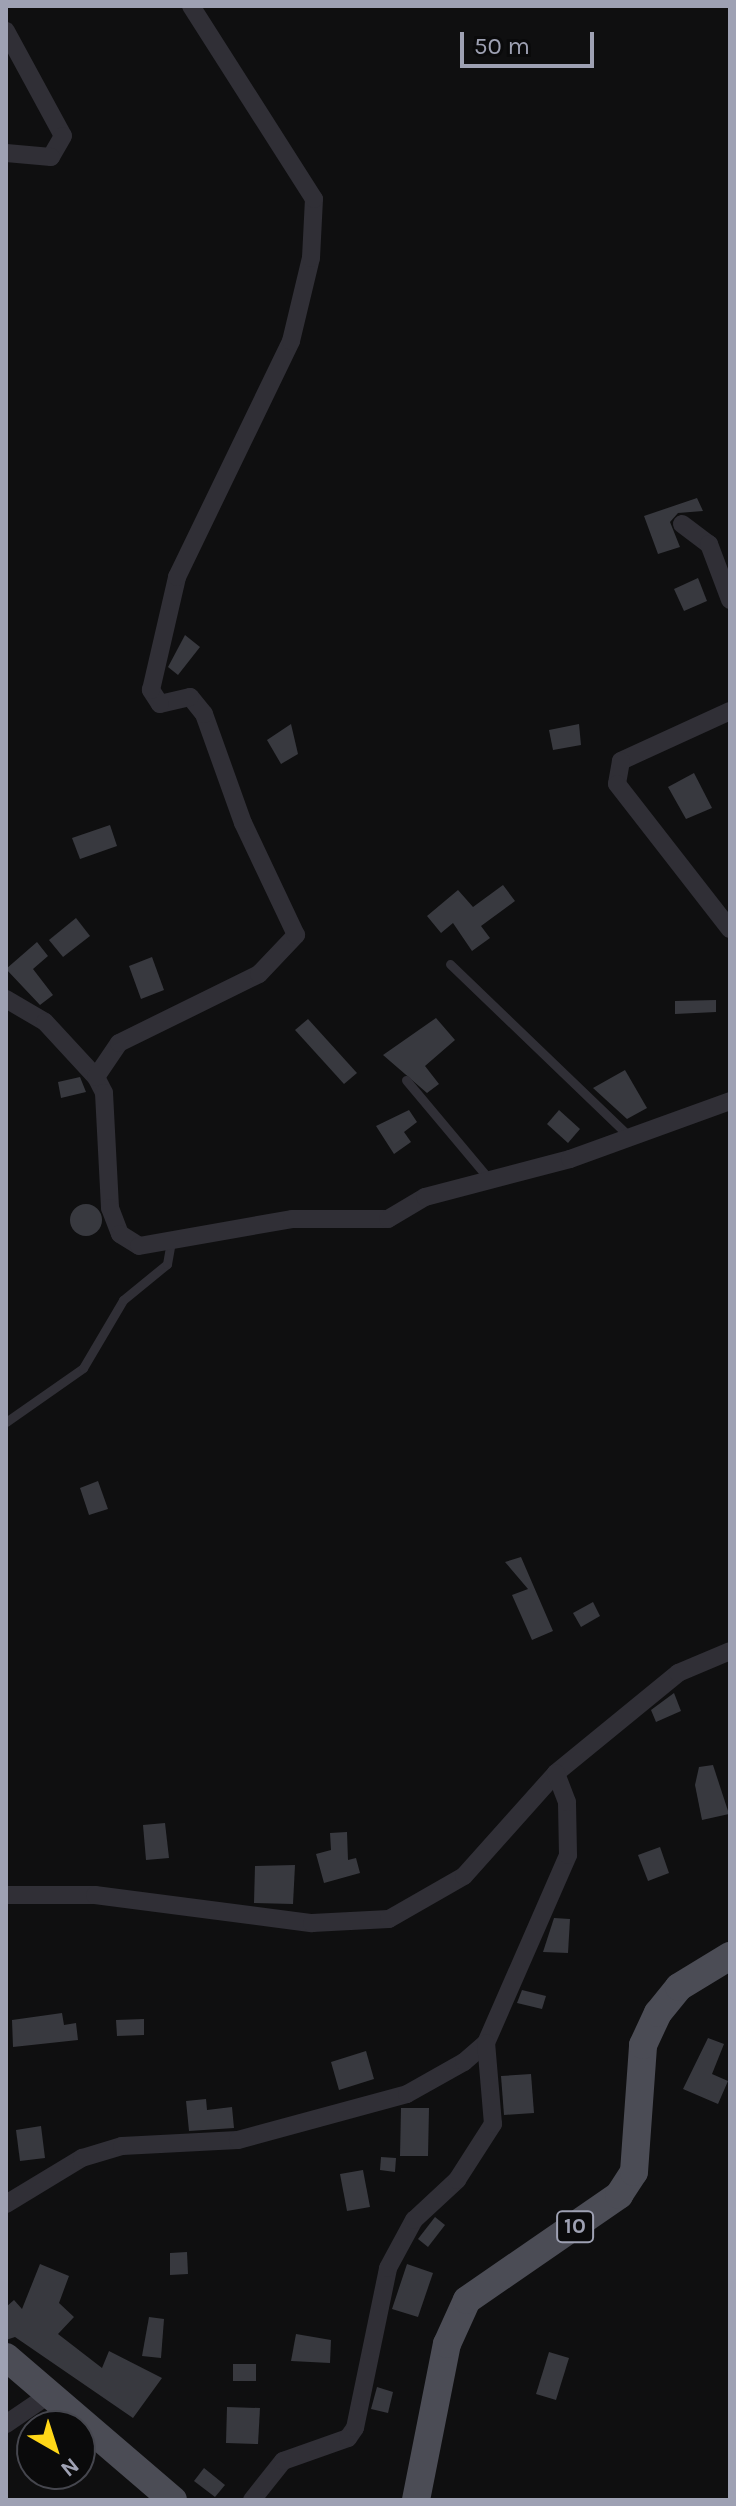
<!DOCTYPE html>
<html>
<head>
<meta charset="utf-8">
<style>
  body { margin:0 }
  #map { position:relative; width:736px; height:2506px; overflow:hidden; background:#0f0f10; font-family:Karla,sans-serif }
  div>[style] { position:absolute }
  .building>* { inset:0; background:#38393f }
  .round { border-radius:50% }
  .service>* { height:9px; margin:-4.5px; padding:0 4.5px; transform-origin:4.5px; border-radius:4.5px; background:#302f36 }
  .minor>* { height:18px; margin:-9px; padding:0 9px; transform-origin:9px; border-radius:9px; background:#302f36 }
  .primary>* { height:28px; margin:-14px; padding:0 14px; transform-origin:14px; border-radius:14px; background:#4b4c55 }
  span { translate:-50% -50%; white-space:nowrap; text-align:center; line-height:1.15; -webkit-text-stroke:8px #0a0a0b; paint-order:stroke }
  .shield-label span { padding:2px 6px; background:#0a0a0b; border:2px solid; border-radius:6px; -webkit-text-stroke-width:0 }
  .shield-label { font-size:22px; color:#9ea1b3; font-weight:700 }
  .frame { position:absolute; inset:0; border:8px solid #9ea1b3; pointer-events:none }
  .north { position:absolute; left:16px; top:2410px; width:80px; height:80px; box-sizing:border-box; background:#0a0a0b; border:2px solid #45464e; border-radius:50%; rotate:141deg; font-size:22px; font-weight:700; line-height:32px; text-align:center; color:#9ea1b3 }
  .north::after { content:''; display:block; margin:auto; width:28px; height:36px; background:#ffd718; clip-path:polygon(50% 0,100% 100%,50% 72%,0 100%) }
  .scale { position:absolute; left:460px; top:32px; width:134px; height:36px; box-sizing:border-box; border:4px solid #9ea1b3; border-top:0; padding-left:10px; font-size:24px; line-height:28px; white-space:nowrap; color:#9ea1b3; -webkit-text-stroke:6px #0a0a0b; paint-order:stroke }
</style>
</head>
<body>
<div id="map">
  <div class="building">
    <div style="clip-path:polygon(697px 498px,703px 511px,678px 513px,670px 522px,680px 547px,658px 554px,644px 516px)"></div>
    <div style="clip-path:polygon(698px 578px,707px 601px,684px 611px,674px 589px)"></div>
    <div style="clip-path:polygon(185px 635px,200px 647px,178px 675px,168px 667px)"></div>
    <div style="clip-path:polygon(291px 724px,298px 754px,281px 764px,267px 740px)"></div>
    <div style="clip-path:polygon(579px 724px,581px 745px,553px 750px,549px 730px)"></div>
    <div style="clip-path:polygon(694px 773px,712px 808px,686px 819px,668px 787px)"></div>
    <div style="clip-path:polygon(110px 825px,117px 846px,80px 859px,72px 838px)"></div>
    <div style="clip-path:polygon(503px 885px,515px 901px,481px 926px,490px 938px,472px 951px,453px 923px,441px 933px,427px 916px,458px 890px,473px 907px)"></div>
    <div style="clip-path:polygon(76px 918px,90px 936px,63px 957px,49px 940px)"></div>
    <div style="clip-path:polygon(37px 942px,48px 956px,33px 969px,53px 995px,40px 1005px,6px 969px)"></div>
    <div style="clip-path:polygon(152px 957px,164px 990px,141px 999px,129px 966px)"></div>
    <div style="clip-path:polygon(716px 1000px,716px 1012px,675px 1014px,675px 1001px)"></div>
    <div style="clip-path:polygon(436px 1018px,455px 1040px,425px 1066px,439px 1084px,427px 1093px,383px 1055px)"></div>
    <div style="clip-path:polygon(308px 1019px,357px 1073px,344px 1084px,295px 1030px)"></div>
    <div style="clip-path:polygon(625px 1070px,647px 1108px,627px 1119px,593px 1088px)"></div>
    <div style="clip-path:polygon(80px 1077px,86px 1092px,61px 1098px,58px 1082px)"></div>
    <div style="clip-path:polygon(409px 1110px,417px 1122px,404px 1132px,411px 1142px,394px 1154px,376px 1126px)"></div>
    <div style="clip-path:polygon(559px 1110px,580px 1129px,568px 1143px,547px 1124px)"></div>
    <div class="round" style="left:70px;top:1204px;width:32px;height:32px"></div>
    <div style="clip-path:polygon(98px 1481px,108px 1509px,89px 1515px,80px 1488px)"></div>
    <div style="clip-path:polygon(521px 1557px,553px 1631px,532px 1640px,512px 1595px,528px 1589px,505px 1562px)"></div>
    <div style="clip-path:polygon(593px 1602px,600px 1616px,581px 1627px,573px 1613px)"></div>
    <div style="clip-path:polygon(674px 1693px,681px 1711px,656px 1722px,651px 1710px)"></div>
    <div style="clip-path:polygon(713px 1765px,729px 1814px,702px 1820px,695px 1785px,699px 1767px)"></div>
    <div style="clip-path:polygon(165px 1823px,169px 1858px,146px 1860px,143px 1825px)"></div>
    <div style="clip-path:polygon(347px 1832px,348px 1860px,356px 1858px,360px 1873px,324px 1883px,316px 1854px,331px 1850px,330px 1833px)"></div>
    <div style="clip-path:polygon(660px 1847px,669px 1873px,648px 1881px,638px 1855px)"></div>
    <div style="clip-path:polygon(295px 1865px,293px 1904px,254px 1903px,255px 1866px)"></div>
    <div style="clip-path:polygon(554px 1918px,570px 1919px,568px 1953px,543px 1952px)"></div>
    <div style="clip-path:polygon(522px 1990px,546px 1996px,542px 2009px,517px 2003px)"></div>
    <div style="clip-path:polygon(62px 2013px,64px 2025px,76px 2023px,78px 2040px,13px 2047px,12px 2020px)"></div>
    <div style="clip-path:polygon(144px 2019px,144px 2035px,117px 2036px,116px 2020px)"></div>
    <div style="clip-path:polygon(708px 2038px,724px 2044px,712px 2074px,728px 2081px,718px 2104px,683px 2089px)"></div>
    <div style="clip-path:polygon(366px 2051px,374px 2079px,339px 2090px,331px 2062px)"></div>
    <div style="clip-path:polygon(531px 2074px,534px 2113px,504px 2115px,501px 2076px)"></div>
    <div style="clip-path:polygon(206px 2099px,207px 2110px,232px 2107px,234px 2128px,189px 2131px,186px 2101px)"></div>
    <div style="clip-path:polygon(401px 2108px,429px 2108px,428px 2156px,400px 2156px)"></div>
    <div style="clip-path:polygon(41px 2126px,45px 2158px,20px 2161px,16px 2130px)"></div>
    <div style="clip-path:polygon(381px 2157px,396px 2158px,395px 2172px,380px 2170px)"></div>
    <div style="clip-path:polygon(363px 2170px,370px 2207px,347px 2211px,340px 2174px)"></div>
    <div style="clip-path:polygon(435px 2217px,445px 2225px,428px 2247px,418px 2239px)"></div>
    <div style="clip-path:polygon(187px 2252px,188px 2274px,170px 2275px,170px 2253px)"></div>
    <div style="clip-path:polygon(40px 2264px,69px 2276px,59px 2303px,74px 2317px,58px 2334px,102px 2368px,109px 2351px,162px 2378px,133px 2418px,15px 2337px,6px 2340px,6px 2307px,14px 2300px,22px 2309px)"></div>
    <div style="clip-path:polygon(407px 2264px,433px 2273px,418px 2317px,392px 2309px)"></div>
    <div style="clip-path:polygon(149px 2317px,164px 2319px,161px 2358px,142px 2356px)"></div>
    <div style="clip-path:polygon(296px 2334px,331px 2340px,330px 2363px,291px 2361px)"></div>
    <div style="clip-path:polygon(549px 2352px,569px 2358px,556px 2400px,536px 2394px)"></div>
    <div style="clip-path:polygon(233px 2364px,256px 2364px,256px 2381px,233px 2381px)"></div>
    <div style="clip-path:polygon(377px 2387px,393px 2392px,388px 2413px,371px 2409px)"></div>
    <div style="clip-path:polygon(227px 2407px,260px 2408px,258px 2444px,226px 2443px)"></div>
    <div style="clip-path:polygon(204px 2468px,225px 2485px,215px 2497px,194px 2481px)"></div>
  </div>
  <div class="service">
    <div style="left:450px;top:964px;width:250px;rotate:43.9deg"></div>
    <div style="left:406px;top:1080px;width:129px;rotate:50deg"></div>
    <div style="left:6px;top:1422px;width:94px;rotate:-35deg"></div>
    <div style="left:83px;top:1368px;width:79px;rotate:-59.5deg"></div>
    <div style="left:123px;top:1300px;width:57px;rotate:-39.3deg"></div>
    <div style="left:167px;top:1264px;width:23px;rotate:-80deg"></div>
  </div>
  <div class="minor">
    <div style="left:6px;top:31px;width:119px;rotate:61.5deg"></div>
    <div style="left:63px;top:136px;width:24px;rotate:120deg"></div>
    <div style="left:51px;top:157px;width:45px;rotate:-174.9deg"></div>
    <div style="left:682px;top:524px;width:34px;rotate:37deg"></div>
    <div style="left:709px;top:544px;width:60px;rotate:69.4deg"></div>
    <div style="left:730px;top:711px;width:120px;rotate:155.4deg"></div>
    <div style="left:621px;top:761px;width:23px;rotate:100deg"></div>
    <div style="left:617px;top:784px;width:184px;rotate:52.1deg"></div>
    <div style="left:6px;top:999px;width:45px;rotate:30.5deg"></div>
    <div style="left:45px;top:1022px;width:75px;rotate:47.2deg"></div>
    <div style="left:96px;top:1077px;width:18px;rotate:63deg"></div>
    <div style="left:104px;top:1093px;width:115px;rotate:87deg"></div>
    <div style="left:110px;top:1208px;width:28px;rotate:69deg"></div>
    <div style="left:120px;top:1234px;width:22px;rotate:32deg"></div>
    <div style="left:139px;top:1246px;width:155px;rotate:-10deg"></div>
    <div style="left:292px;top:1219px;width:96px"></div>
    <div style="left:388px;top:1219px;width:43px;rotate:-30.7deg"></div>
    <div style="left:425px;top:1197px;width:150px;rotate:-14.7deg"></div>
    <div style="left:570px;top:1159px;width:170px;rotate:-19.9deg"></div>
    <div style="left:96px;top:1077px;width:41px;rotate:-55.9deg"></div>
    <div style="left:119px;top:1043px;width:156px;rotate:-26.2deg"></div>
    <div style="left:259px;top:974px;width:54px;rotate:-46.5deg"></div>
    <div style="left:296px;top:935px;width:124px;rotate:-115.3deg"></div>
    <div style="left:243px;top:823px;width:116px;rotate:-109.7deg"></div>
    <div style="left:204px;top:714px;width:22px;rotate:-129deg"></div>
    <div style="left:190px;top:697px;width:31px;rotate:167deg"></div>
    <div style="left:160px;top:704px;width:17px;rotate:-123deg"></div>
    <div style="left:151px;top:690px;width:116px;rotate:-77deg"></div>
    <div style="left:177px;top:577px;width:262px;rotate:-64.2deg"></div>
    <div style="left:291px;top:341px;width:85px;rotate:-76.5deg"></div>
    <div style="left:311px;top:258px;width:59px;rotate:-87.1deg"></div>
    <div style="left:314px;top:199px;width:229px;rotate:-122.5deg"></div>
    <div style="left:6px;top:1895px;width:89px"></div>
    <div style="left:95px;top:1895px;width:219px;rotate:7.4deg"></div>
    <div style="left:312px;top:1923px;width:77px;rotate:-3deg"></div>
    <div style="left:389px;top:1919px;width:86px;rotate:-29.8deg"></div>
    <div style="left:464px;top:1876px;width:138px;rotate:-48.2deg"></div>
    <div style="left:556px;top:1773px;width:158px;rotate:-39.3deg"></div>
    <div style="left:678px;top:1673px;width:56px;rotate:-22.9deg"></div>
    <div style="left:6px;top:2204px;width:89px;rotate:-31.2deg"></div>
    <div style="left:82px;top:2158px;width:42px;rotate:-16.7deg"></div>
    <div style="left:122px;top:2146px;width:116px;rotate:-3deg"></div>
    <div style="left:238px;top:2140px;width:175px;rotate:-15.2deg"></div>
    <div style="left:407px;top:2094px;width:65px;rotate:-29.3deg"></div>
    <div style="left:464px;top:2062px;width:29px;rotate:-41deg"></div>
    <div style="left:486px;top:2043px;width:205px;rotate:-66.4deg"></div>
    <div style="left:568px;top:1855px;width:53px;rotate:-91.1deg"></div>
    <div style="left:567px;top:1802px;width:31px;rotate:-111deg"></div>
    <div style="left:6px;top:2424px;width:53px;rotate:-34.3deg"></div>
    <div style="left:252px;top:2500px;width:50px;rotate:-51.5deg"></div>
    <div style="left:283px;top:2461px;width:69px;rotate:-19.5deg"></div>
    <div style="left:348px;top:2438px;width:12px;rotate:-55deg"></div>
    <div style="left:355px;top:2428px;width:163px;rotate:-78.3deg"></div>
    <div style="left:388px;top:2268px;width:55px;rotate:-61.6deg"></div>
    <div style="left:414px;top:2220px;width:59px;rotate:-42.9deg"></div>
    <div style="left:457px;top:2180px;width:67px;rotate:-57.3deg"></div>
    <div style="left:493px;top:2124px;width:81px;rotate:-94.9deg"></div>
  </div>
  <div class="primary">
    <div style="left:6px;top:2357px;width:220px;rotate:40.6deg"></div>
    <div style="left:416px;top:2500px;width:159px;rotate:-78.8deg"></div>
    <div style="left:447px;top:2344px;width:48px;rotate:-65.6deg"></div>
    <div style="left:467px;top:2300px;width:185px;rotate:-34.6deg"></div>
    <div style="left:619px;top:2195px;width:27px;rotate:-57deg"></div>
    <div style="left:634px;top:2172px;width:127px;rotate:-85.9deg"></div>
    <div style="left:643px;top:2045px;width:35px;rotate:-65deg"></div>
    <div style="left:658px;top:2013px;width:33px;rotate:-51deg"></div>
    <div style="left:679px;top:1987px;width:60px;rotate:-31.3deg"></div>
  </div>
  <div class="shield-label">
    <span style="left:575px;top:2227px">10</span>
  </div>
  <div class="frame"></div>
  <div class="north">N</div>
  <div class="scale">50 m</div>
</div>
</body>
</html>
